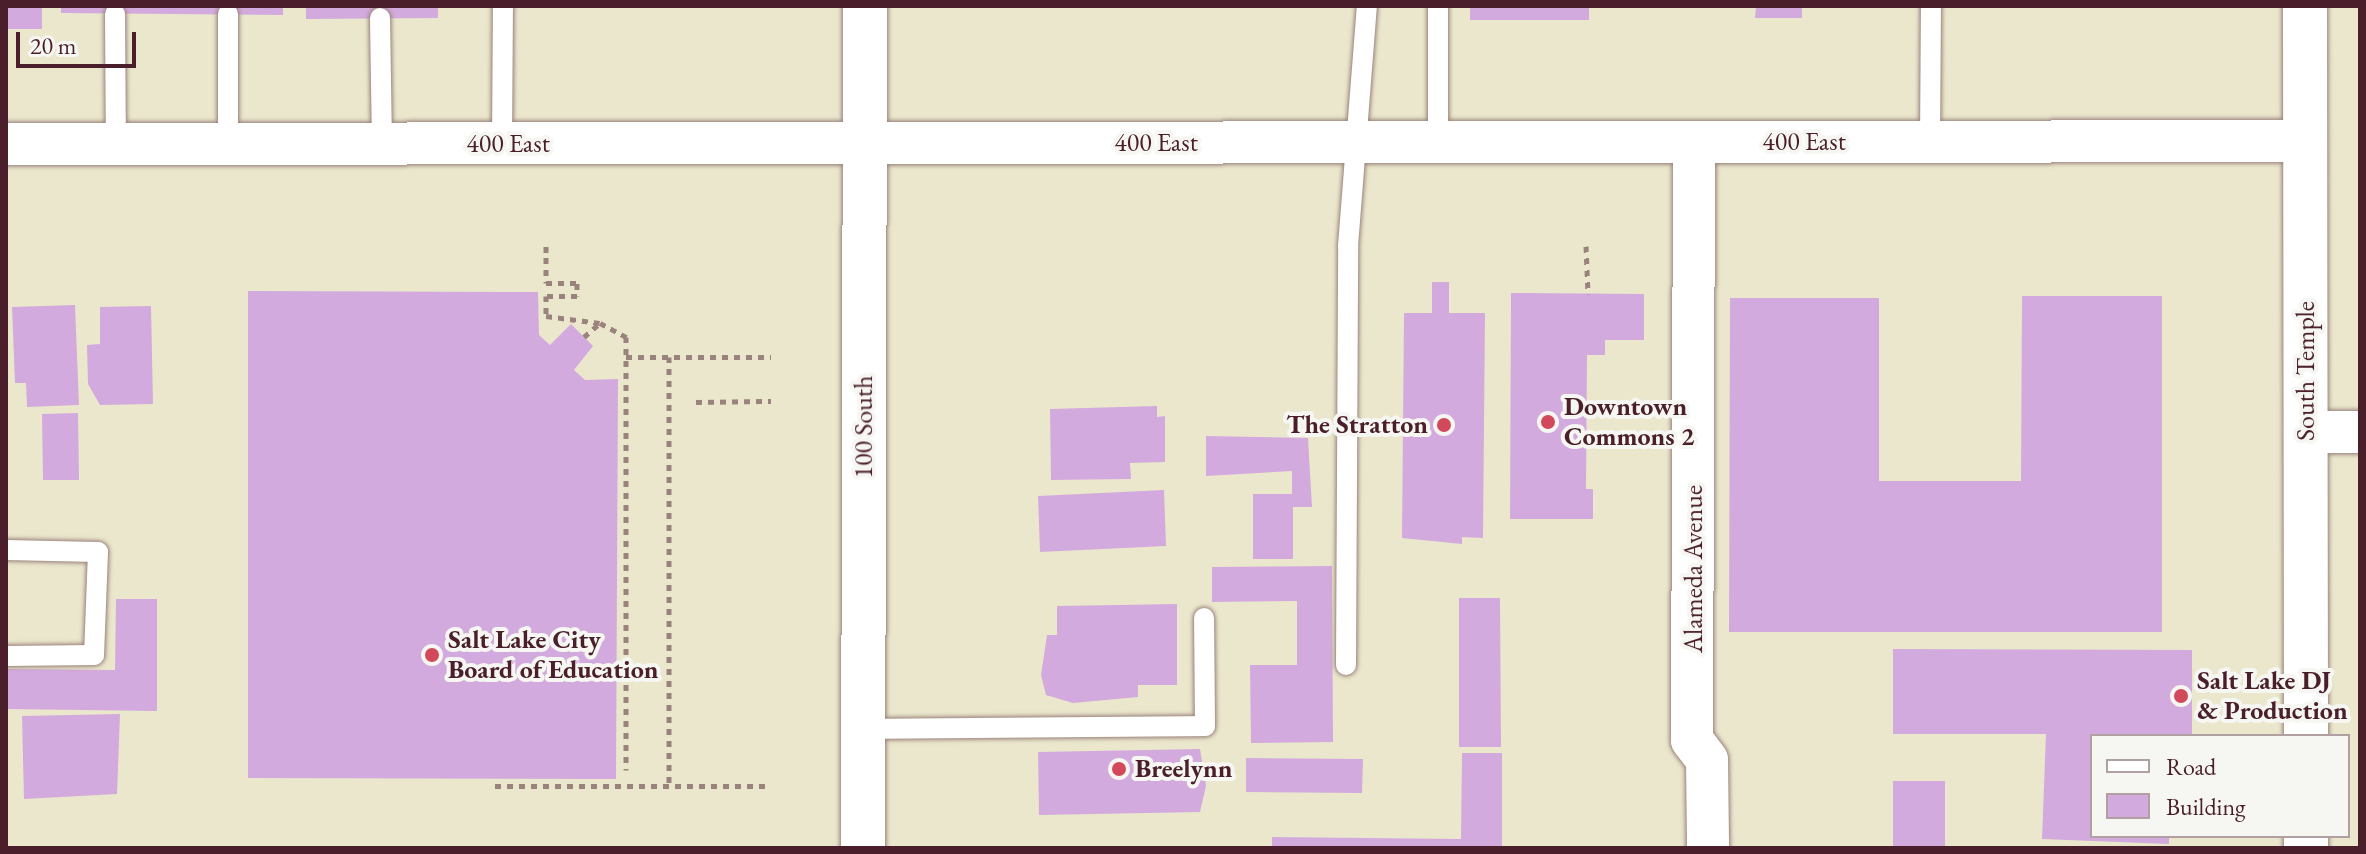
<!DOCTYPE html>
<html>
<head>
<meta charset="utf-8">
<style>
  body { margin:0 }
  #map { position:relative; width:2366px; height:854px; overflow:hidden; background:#ebe7cd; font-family:"EB Garamond",serif }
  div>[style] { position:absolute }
  .building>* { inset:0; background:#d3aadd }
  .path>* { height:5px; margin-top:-2.5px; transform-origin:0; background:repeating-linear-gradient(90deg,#9a837c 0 6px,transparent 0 12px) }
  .roads { filter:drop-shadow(0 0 2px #9a837c) drop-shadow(0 0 2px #9a837c) }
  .service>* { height:20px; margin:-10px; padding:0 10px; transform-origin:10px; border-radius:10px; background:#fff }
  .minor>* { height:42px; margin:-21px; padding:0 21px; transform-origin:21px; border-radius:21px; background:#fff }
  .tertiary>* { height:44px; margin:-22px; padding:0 22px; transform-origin:22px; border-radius:22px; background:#fff }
  .primary>* { height:44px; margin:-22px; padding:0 22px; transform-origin:22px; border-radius:22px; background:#fff }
  .dots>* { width:22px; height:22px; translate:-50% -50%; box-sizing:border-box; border:4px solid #f6f6f2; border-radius:50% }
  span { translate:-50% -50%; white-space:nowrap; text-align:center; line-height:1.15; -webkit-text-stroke:8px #f6f6f2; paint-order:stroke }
  .street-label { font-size:26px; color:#4a1f2b }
  .poi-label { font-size:26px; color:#4a1f2b; font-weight:700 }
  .left { translate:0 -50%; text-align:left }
  .right { translate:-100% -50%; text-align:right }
  .frame { position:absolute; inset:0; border:8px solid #4a1f2b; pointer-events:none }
  .legend { position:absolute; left:2090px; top:734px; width:260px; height:104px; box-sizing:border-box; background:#f6f6f2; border:2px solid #b1a0a2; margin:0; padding:10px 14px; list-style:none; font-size:24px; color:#4a1f2b }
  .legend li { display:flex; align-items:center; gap:16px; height:40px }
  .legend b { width:40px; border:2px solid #b1a0a2 }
  .scale { position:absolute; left:16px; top:32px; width:120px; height:36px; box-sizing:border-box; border:4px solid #4a1f2b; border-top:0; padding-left:10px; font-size:24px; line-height:28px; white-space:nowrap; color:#4a1f2b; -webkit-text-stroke:6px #f6f6f2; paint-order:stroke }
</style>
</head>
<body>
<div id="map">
  <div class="building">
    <div style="clip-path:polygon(6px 6px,42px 6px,42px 29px,6px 29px)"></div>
    <div style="clip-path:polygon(61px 6px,283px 6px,283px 15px,61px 13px)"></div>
    <div style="clip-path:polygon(306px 6px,438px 6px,438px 18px,306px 19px)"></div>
    <div style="clip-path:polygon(1470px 6px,1589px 6px,1589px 20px,1470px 20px)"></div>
    <div style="clip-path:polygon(1756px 6px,1802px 6px,1802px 18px,1755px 18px)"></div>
    <div style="clip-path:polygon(1432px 282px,1449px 282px,1449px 313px,1485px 313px,1483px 538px,1462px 537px,1462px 544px,1402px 538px,1404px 313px,1432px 313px)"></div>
    <div style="clip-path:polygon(248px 291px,538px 292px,539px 335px,550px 345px,571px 324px,593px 346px,574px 370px,585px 380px,618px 379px,616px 779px,248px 778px)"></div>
    <div style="clip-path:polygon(1511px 293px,1644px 294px,1644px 340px,1605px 340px,1605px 355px,1587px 355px,1586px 489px,1593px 489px,1593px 519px,1510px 519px)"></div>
    <div style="clip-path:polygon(2022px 296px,2162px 296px,2162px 632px,1729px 632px,1730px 298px,1879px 298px,1879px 481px,2021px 481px)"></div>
    <div style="clip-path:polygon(75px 305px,79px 405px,27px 407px,26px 383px,15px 383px,12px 307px)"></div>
    <div style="clip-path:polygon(151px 306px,153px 404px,100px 405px,88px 384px,87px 345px,100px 344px,100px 307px)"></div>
    <div style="clip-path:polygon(1157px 406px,1157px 417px,1165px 416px,1165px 462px,1130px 463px,1131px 479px,1051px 480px,1050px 409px)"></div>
    <div style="clip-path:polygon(78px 413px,79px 480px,43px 480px,42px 414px)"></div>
    <div style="clip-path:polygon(1206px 436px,1308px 438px,1312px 507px,1293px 507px,1293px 559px,1253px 559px,1253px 494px,1292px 494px,1292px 471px,1206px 476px)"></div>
    <div style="clip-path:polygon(1164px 490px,1166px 546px,1040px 552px,1038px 496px)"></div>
    <div style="clip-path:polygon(1332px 566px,1333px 742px,1251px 743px,1250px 665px,1297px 665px,1297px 601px,1212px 602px,1212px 567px)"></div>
    <div style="clip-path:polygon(1459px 598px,1500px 598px,1501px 747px,1459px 747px)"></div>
    <div style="clip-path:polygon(116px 599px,157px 599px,157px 711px,6px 709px,6px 669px,115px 670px)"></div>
    <div style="clip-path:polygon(1177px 604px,1177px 685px,1138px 685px,1138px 697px,1073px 703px,1046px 695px,1041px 675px,1047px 635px,1057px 635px,1057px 606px)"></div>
    <div style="clip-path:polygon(1893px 649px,2192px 650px,2192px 734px,2092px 736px,2092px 836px,2169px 836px,2169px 844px,2042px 839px,2046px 734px,1893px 734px)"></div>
    <div style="clip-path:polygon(120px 714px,117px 794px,24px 799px,22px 716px)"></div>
    <div style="clip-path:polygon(1200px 749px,1206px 786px,1200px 812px,1039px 815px,1038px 752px)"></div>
    <div style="clip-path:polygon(1462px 753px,1502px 753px,1502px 848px,1272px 848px,1272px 837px,1461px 839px)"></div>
    <div style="clip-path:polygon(1246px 758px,1363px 759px,1362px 793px,1246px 792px)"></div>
    <div style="clip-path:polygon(1893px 781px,1945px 781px,1945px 848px,1893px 848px)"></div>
  </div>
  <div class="path">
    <div style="left:546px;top:246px;width:37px;rotate:90deg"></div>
    <div style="left:546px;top:283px;width:31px"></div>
    <div style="left:577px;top:283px;width:13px;rotate:90deg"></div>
    <div style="left:577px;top:296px;width:31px;rotate:180deg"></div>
    <div style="left:546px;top:296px;width:20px;rotate:90deg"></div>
    <div style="left:546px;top:316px;width:54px;rotate:7.4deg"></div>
    <div style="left:1586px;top:246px;width:48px;rotate:87.6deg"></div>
    <div style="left:584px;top:337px;width:21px;rotate:-41deg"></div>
    <div style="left:600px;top:323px;width:30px;rotate:28deg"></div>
    <div style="left:626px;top:337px;width:433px;rotate:90deg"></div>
    <div style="left:626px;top:357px;width:145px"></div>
    <div style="left:669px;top:357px;width:428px;rotate:90deg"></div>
    <div style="left:696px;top:402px;width:75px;rotate:-0.8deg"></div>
    <div style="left:495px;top:786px;width:276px"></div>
  </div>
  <div class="roads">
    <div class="service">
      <div style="left:115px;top:14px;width:130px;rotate:89.6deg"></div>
      <div style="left:380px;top:18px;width:126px;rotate:89.1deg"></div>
      <div style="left:1438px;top:142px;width:136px;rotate:-90deg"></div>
      <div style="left:1930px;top:142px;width:136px;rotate:-89.6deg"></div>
      <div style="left:228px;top:144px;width:130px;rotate:-90deg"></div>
      <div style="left:502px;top:144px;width:138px;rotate:-89.6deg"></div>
      <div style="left:6px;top:550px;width:92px;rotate:1.2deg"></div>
      <div style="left:98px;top:552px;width:103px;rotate:92.2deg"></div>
      <div style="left:94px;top:655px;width:88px;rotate:179.3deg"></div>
      <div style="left:1346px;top:665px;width:419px;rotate:-89.7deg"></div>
      <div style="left:1348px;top:246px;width:241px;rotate:-85.5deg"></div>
      <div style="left:863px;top:729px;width:342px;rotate:-0.5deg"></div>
      <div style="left:1205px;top:726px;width:108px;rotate:-90.5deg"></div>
    </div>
    <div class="minor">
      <div style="left:1694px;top:142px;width:598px;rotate:90.19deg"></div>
      <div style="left:1692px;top:740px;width:25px;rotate:53deg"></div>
      <div style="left:1707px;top:760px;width:88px;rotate:89.3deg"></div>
      <div style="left:6px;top:144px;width:2300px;rotate:-0.07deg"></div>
      <div style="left:2306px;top:432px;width:54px"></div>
    </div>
    <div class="tertiary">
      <div style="left:863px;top:848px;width:842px;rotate:-89.86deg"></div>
    </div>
    <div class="primary">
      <div style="left:2305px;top:6px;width:730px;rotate:89.92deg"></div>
      <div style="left:2306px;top:836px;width:12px;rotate:90deg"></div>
    </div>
  </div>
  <div class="dots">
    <div style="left:1548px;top:422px;background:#d1495b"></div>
    <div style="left:1444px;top:425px;background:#d1495b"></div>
    <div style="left:432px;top:655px;background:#d1495b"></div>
    <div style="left:2181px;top:696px;background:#d1495b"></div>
    <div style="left:1119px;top:769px;background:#d1495b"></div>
  </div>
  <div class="street-label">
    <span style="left:1804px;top:142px">400 East</span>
    <span style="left:1156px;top:143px">400 East</span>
    <span style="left:508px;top:144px">400 East</span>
    <span style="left:2306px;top:371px;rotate:-90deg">South Temple</span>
    <span style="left:864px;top:427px;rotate:-90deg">100 South</span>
    <span style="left:1694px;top:569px;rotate:-90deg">Alameda Avenue</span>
  </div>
  <div class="poi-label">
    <span class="left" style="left:1564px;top:422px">Downtown<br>Commons 2</span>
    <span class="right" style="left:1428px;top:425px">The Stratton</span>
    <span class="left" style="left:448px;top:655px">Salt Lake City<br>Board of Education</span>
    <span class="left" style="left:2197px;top:696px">Salt Lake DJ<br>&amp; Production</span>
    <span class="left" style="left:1135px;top:769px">Breelynn</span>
  </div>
  <div class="frame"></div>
  <ul class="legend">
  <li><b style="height:10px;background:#fff"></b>Road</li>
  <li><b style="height:22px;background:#d3aadd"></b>Building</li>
  </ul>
  <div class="scale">20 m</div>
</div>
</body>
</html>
